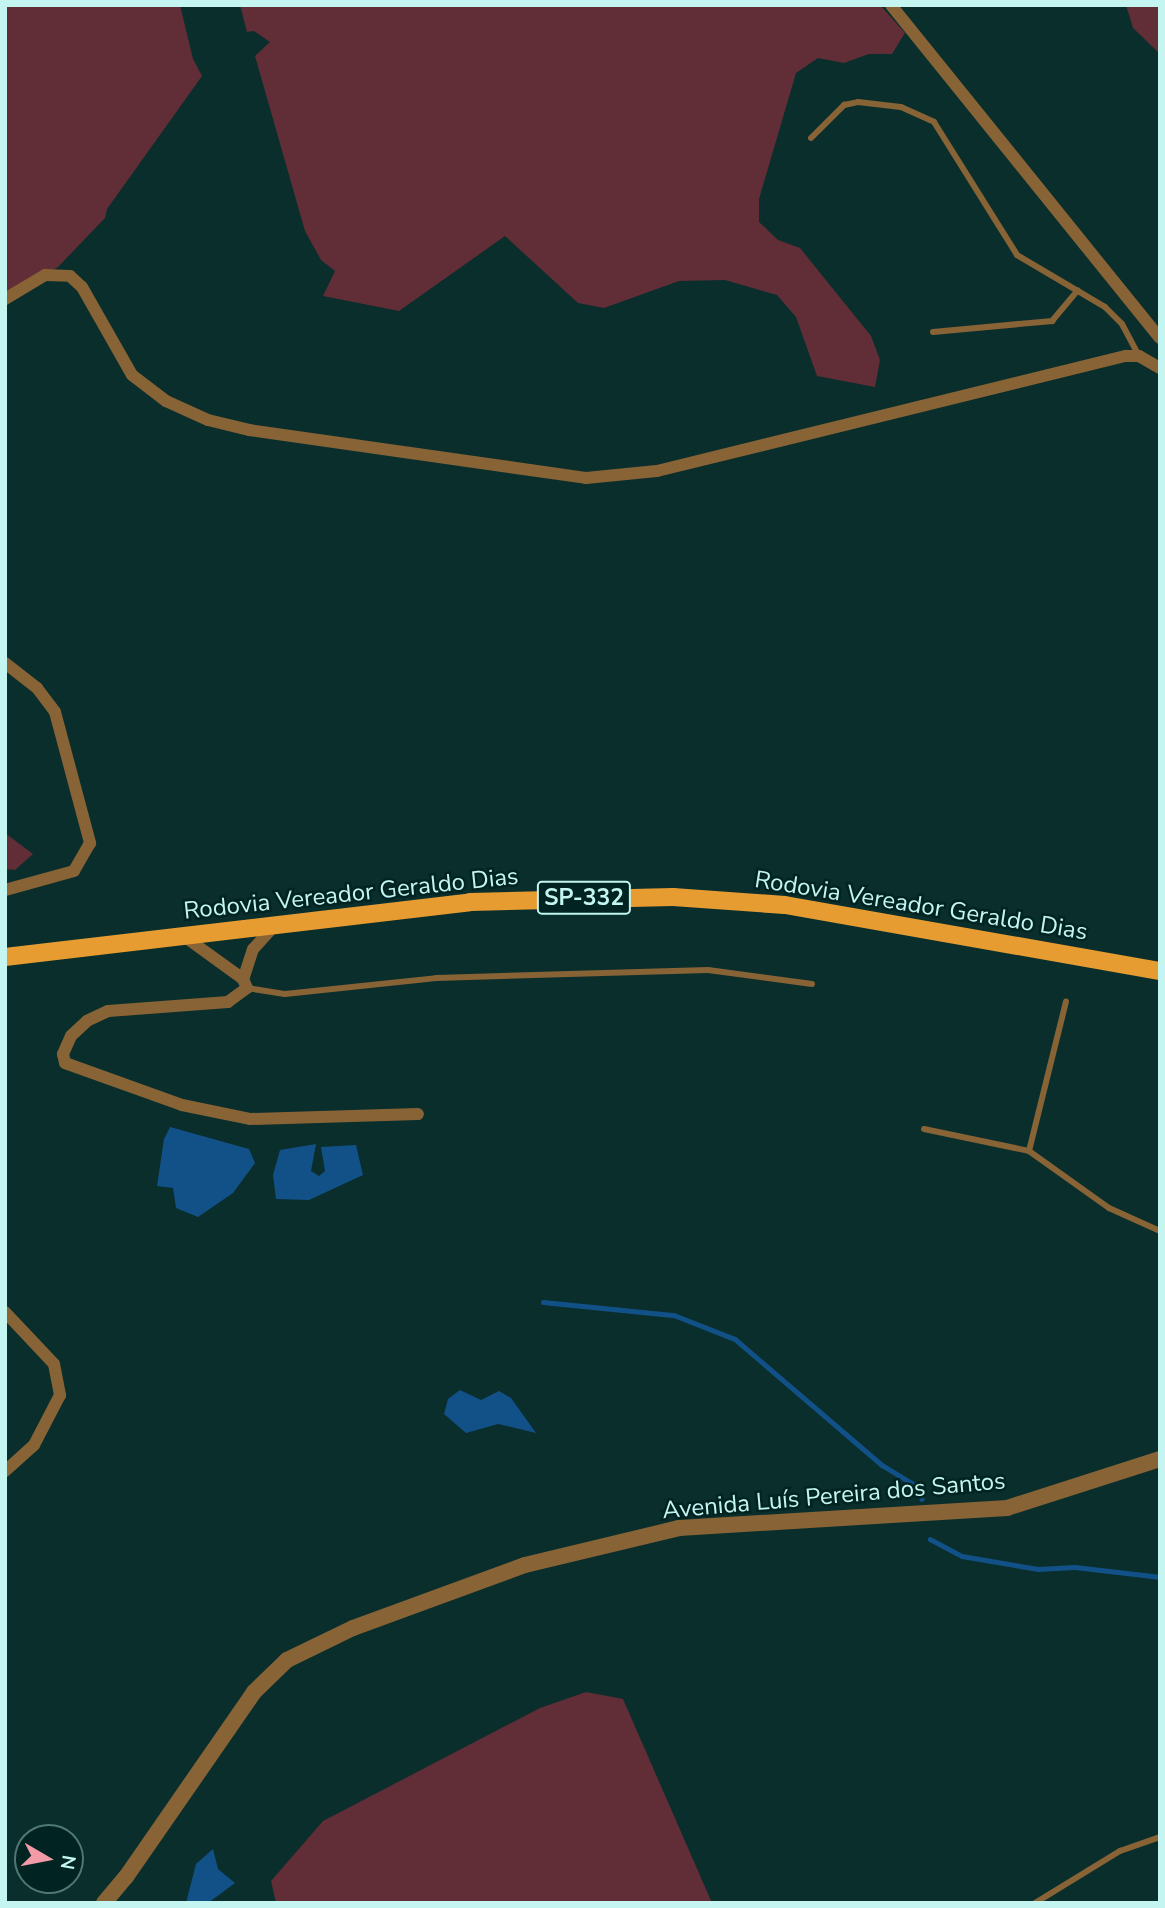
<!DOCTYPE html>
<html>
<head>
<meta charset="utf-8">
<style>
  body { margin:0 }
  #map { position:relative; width:1165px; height:1908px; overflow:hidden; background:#0a2e2c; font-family:"Nunito Sans",sans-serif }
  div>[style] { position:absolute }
  .green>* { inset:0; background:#612d36 }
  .water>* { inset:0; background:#125188 }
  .stream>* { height:4.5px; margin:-2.25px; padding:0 2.25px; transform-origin:2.25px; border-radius:2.25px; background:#125188 }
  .service>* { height:6px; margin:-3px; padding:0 3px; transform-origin:3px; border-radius:3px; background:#876336 }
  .minor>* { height:12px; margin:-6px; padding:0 6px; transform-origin:6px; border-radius:6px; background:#876336 }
  .tertiary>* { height:16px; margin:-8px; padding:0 8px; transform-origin:8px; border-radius:8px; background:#876336 }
  .primary>* { height:18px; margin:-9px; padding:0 9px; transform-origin:9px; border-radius:9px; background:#e79c32 }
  span { translate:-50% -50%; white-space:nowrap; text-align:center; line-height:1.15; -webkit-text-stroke:5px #012422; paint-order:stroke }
  .shield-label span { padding:2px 5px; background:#012422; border:2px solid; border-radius:5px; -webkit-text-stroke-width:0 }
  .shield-label { font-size:23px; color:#c4f5f1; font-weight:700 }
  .street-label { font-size:24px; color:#c4f5f1 }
  .frame { position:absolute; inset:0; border:7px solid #c4f5f1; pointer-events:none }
  .north { position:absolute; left:14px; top:1824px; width:70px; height:70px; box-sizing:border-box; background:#012422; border:2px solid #4f7875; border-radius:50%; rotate:100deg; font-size:19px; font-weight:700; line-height:28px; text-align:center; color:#c4f5f1 }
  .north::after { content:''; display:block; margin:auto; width:24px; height:32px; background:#f39aa7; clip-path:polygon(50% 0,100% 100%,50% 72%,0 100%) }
</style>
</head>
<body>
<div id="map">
  <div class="green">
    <div style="clip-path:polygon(5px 5px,180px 5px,193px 59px,202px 76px,107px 209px,105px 218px,58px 267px,5px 299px)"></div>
    <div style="clip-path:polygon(240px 5px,880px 5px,905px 33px,892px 54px,869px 54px,844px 63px,818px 58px,796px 73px,759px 199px,759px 222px,778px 240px,800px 248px,871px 336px,880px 360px,875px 387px,817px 376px,796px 317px,777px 295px,725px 280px,679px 281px,604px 308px,578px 303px,505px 236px,399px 311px,323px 296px,335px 271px,321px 260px,305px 231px,255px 56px,270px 42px,254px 31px,247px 32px)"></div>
    <div style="clip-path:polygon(1126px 5px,1160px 5px,1160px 54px,1133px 28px)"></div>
    <div style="clip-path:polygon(5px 833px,33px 854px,15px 870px,5px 869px)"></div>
    <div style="clip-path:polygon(586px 1692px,623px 1699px,712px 1903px,276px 1903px,271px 1881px,323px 1821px,540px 1708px)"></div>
  </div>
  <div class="water">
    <div style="clip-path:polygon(170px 1127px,249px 1149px,255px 1163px,233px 1193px,198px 1217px,176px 1208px,173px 1188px,157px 1186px,164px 1139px)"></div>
    <div style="clip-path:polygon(316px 1144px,311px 1171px,319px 1176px,325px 1171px,321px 1147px,356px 1145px,363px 1175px,309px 1200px,276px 1199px,273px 1175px,280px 1150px)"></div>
    <div style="clip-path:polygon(460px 1390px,481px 1400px,499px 1391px,511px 1398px,536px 1433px,498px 1424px,466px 1433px,444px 1414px,448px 1399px)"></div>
    <div style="clip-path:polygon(213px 1849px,218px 1869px,235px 1883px,208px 1903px,186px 1903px,196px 1864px)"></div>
  </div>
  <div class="stream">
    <div style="left:543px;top:1302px;width:132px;rotate:5.7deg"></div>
    <div style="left:674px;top:1315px;width:66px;rotate:21.5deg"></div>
    <div style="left:735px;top:1339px;width:194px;rotate:40.6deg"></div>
    <div style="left:882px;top:1465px;width:44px;rotate:31.2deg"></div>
    <div style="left:920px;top:1488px;width:11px;rotate:80deg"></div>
    <div style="left:930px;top:1539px;width:36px;rotate:28deg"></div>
    <div style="left:962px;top:1556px;width:77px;rotate:9.7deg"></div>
    <div style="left:1038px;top:1569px;width:37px;rotate:-3deg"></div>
    <div style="left:1075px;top:1567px;width:86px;rotate:6.7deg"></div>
  </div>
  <div class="service">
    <div style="left:811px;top:138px;width:47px;rotate:-45deg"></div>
    <div style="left:844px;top:105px;width:14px;rotate:-12deg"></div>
    <div style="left:858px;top:102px;width:43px;rotate:6.6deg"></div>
    <div style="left:901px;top:107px;width:36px;rotate:24deg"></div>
    <div style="left:934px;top:122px;width:157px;rotate:58deg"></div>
    <div style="left:1017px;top:255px;width:102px;rotate:30.6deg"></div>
    <div style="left:1105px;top:307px;width:24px;rotate:45deg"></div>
    <div style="left:1122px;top:324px;width:36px;rotate:62deg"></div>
    <div style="left:933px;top:332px;width:120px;rotate:-5.3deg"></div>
    <div style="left:1052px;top:321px;width:40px;rotate:-50deg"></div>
    <div style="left:247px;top:988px;width:38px;rotate:9deg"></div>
    <div style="left:285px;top:994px;width:152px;rotate:-6deg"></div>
    <div style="left:436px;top:978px;width:272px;rotate:-1.7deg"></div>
    <div style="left:708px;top:970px;width:105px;rotate:7.7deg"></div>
    <div style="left:924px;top:1129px;width:107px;rotate:11.8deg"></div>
    <div style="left:1029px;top:1151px;width:98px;rotate:35.5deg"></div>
    <div style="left:1109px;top:1208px;width:56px;rotate:24.3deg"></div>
    <div style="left:1029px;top:1151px;width:154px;rotate:-76.1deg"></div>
    <div style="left:1035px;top:1903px;width:100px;rotate:-31.5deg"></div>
    <div style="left:1120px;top:1851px;width:42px;rotate:-19.3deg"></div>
  </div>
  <div class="minor">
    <div style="left:891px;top:5px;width:428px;rotate:51.1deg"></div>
    <div style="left:5px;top:299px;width:47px;rotate:-31deg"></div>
    <div style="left:45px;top:275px;width:25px;rotate:2deg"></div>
    <div style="left:70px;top:276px;width:16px;rotate:43deg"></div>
    <div style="left:82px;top:287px;width:101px;rotate:60.4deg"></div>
    <div style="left:132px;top:375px;width:43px;rotate:37.4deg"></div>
    <div style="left:166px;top:401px;width:46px;rotate:24.3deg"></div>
    <div style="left:208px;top:420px;width:42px;rotate:13.7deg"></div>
    <div style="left:249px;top:430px;width:340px;rotate:8.1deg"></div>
    <div style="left:586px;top:478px;width:71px;rotate:-5.6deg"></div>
    <div style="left:657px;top:471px;width:483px;rotate:-13.8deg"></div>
    <div style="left:1126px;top:356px;width:13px"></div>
    <div style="left:1139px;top:356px;width:24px;rotate:30deg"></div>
    <div style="left:5px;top:663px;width:41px;rotate:38deg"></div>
    <div style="left:37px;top:688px;width:30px;rotate:53deg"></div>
    <div style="left:55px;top:712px;width:136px;rotate:75deg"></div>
    <div style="left:90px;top:843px;width:32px;rotate:120deg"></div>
    <div style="left:74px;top:871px;width:72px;rotate:164.6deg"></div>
    <div style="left:274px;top:926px;width:31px;rotate:132deg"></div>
    <div style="left:253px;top:949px;width:32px;rotate:108deg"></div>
    <div style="left:243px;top:979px;width:10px;rotate:66deg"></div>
    <div style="left:247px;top:988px;width:24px;rotate:144deg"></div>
    <div style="left:228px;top:1002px;width:120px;rotate:175.7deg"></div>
    <div style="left:108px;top:1011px;width:23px;rotate:155deg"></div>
    <div style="left:87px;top:1021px;width:22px;rotate:137deg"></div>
    <div style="left:71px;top:1036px;width:20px;rotate:114deg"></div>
    <div style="left:63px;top:1054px;width:9px;rotate:77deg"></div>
    <div style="left:65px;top:1063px;width:124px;rotate:19.7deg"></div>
    <div style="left:182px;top:1105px;width:69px;rotate:11.6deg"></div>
    <div style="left:250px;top:1119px;width:168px;rotate:-1.7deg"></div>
    <div style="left:185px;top:937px;width:72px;rotate:35.9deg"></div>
    <div style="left:5px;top:1312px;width:71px;rotate:46.7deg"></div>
    <div style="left:54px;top:1364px;width:32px;rotate:79deg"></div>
    <div style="left:60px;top:1395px;width:56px;rotate:117.5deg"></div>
    <div style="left:34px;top:1445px;width:39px;rotate:138deg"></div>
  </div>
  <div class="tertiary">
    <div style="left:104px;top:1903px;width:34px;rotate:-50deg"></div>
    <div style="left:126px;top:1877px;width:225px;rotate:-55.3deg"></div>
    <div style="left:254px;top:1692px;width:46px;rotate:-44.1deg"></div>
    <div style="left:287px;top:1660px;width:73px;rotate:-25.9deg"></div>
    <div style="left:353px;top:1628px;width:183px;rotate:-20.1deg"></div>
    <div style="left:525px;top:1565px;width:158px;rotate:-13.5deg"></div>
    <div style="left:679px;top:1528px;width:329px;rotate:-3.5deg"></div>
    <div style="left:1007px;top:1508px;width:161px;rotate:-17.8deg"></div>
  </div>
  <div class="primary">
    <div style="left:5px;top:957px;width:468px;rotate:-6.7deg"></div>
    <div style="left:470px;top:902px;width:203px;rotate:-1.4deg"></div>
    <div style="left:673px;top:897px;width:112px;rotate:4.1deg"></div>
    <div style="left:785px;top:905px;width:381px;rotate:10deg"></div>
  </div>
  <div class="shield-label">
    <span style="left:584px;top:898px">SP-332</span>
  </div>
  <div class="street-label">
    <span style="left:351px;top:894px;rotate:-6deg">Rodovia Vereador Geraldo Dias</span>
    <span style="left:921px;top:906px;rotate:9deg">Rodovia Vereador Geraldo Dias</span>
    <span style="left:834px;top:1496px;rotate:-5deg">Avenida Luís Pereira dos Santos</span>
  </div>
  <div class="frame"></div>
  <div class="north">N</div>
</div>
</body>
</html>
